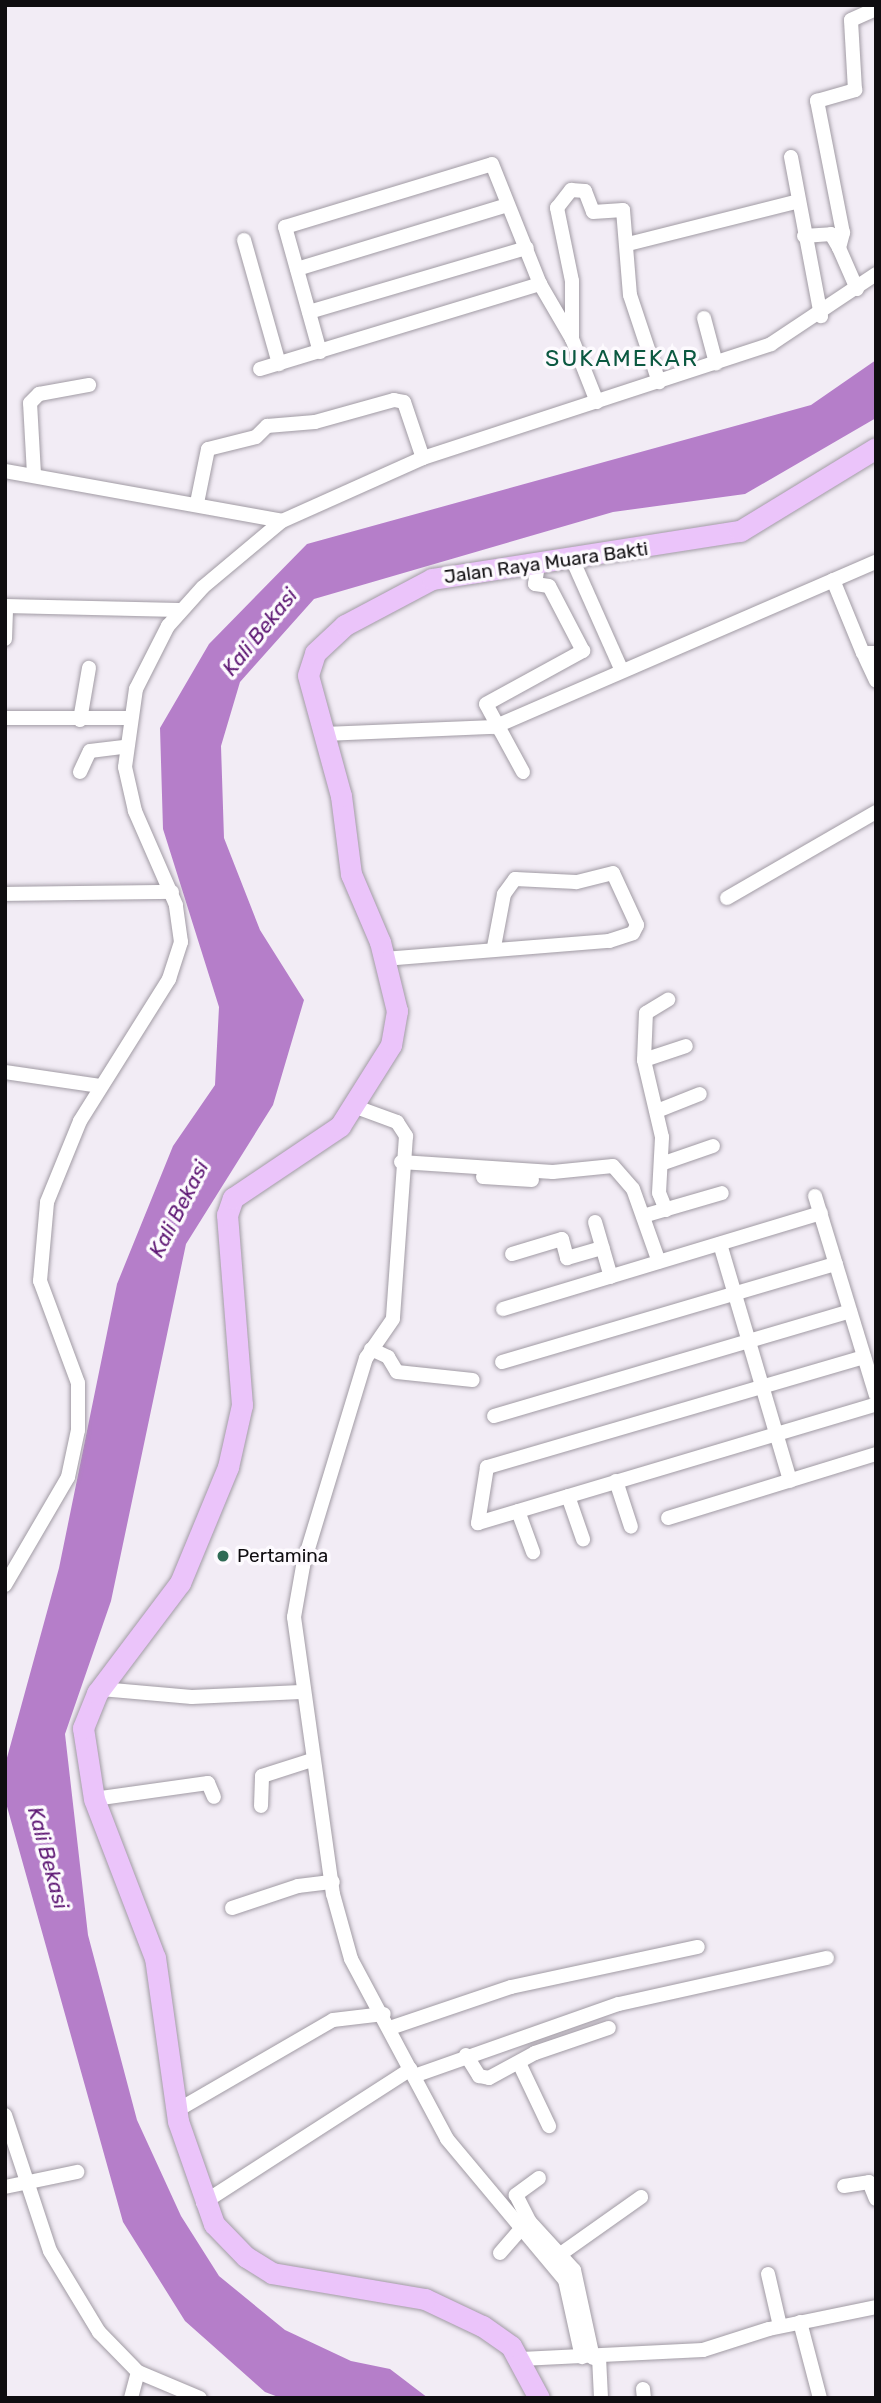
<!DOCTYPE html>
<html>
<head>
<meta charset="utf-8">
<style>
  body { margin:0 }
  #map { position:relative; width:881px; height:2403px; overflow:hidden; background:#f2ecf5; font-family:Rubik,sans-serif }
  div>[style] { position:absolute }
  .water>* { inset:0; background:#b57ec9 }
  .roads { filter:drop-shadow(0 0 2px #a19ba4) drop-shadow(0 0 2px #a19ba4) }
  .minor>* { height:14px; margin:-7px; padding:0 7px; transform-origin:7px; border-radius:7px; background:#fff }
  .primary>* { height:21px; margin:-10.5px; padding:0 10.5px; transform-origin:10.5px; border-radius:10.5px; background:#ebc4fa }
  .dots>* { width:19px; height:19px; translate:-50% -50%; box-sizing:border-box; border:4px solid #fdfafe; border-radius:50% }
  span { translate:-50% -50%; white-space:nowrap; text-align:center; line-height:1.15; -webkit-text-stroke:7px #fdfafe; paint-order:stroke }
  .street-label { font-size:19px; color:#0f0d10 }
  .poi-label { font-size:19px; color:#0f0d10 }
  .left { translate:0 -50%; text-align:left }
  .water-label { font-size:21px; color:#5d1673; font-style:italic }
  .quarter-label { font-size:23px; color:#0b5841; letter-spacing:2px }
  .frame { position:absolute; inset:0; border:7px solid #0f0d10; pointer-events:none }
</style>
</head>
<body>
<div id="map">
  <div class="water">
    <div style="clip-path:polygon(876px 360px,876px 418px,745px 494px,613px 512px,314px 599px,240px 682px,221px 746px,224px 838px,260px 930px,304px 1000px,273px 1105px,186px 1244px,111px 1601px,65px 1734px,88px 1935px,137px 2120px,181px 2216px,219px 2276px,285px 2330px,351px 2361px,390px 2369px,428px 2398px,281px 2398px,265px 2392px,185px 2321px,123px 2222px,6px 1803px,5px 1765px,59px 1568px,117px 1284px,173px 1146px,215px 1085px,219px 1007px,163px 829px,160px 728px,209px 644px,307px 544px,811px 405px)"></div>
  </div>
  <div class="roads">
    <div class="minor">
      <div style="left:791px;top:157px;width:162px;rotate:79.3deg"></div>
      <div style="left:804px;top:236px;width:27px;rotate:-4deg"></div>
      <div style="left:831px;top:234px;width:16px;rotate:60deg"></div>
      <div style="left:244px;top:240px;width:129px;rotate:74.2deg"></div>
      <div style="left:628px;top:244px;width:176px;rotate:-14.1deg"></div>
      <div style="left:297px;top:269px;width:220px;rotate:-16.9deg"></div>
      <div style="left:857px;top:289px;width:45px;rotate:-113.7deg"></div>
      <div style="left:839px;top:248px;width:16px;rotate:-75deg"></div>
      <div style="left:843px;top:233px;width:135px;rotate:-101.1deg"></div>
      <div style="left:817px;top:101px;width:40px;rotate:-16deg"></div>
      <div style="left:855px;top:90px;width:70px;rotate:-93.3deg"></div>
      <div style="left:851px;top:20px;width:27px;rotate:-24deg"></div>
      <div style="left:309px;top:312px;width:227px;rotate:-16.4deg"></div>
      <div style="left:704px;top:318px;width:47px;rotate:75.1deg"></div>
      <div style="left:320px;top:352px;width:130px;rotate:-105.6deg"></div>
      <div style="left:285px;top:227px;width:216px;rotate:-16.9deg"></div>
      <div style="left:492px;top:164px;width:129px;rotate:68.2deg"></div>
      <div style="left:540px;top:284px;width:64px;rotate:59.8deg"></div>
      <div style="left:260px;top:369px;width:293px;rotate:-16.9deg"></div>
      <div style="left:597px;top:402px;width:68px;rotate:-111.6deg"></div>
      <div style="left:572px;top:339px;width:58px;rotate:-90deg"></div>
      <div style="left:572px;top:281px;width:75px;rotate:-101.6deg"></div>
      <div style="left:557px;top:208px;width:23px;rotate:-52deg"></div>
      <div style="left:571px;top:190px;width:14px;rotate:4deg"></div>
      <div style="left:585px;top:191px;width:22px;rotate:69deg"></div>
      <div style="left:593px;top:212px;width:30px;rotate:-4deg"></div>
      <div style="left:623px;top:210px;width:85px;rotate:85.3deg"></div>
      <div style="left:630px;top:295px;width:92px;rotate:71.6deg"></div>
      <div style="left:5px;top:471px;width:281px;rotate:10.2deg"></div>
      <div style="left:34px;top:474px;width:71px;rotate:-93.2deg"></div>
      <div style="left:30px;top:403px;width:13px;rotate:-45deg"></div>
      <div style="left:39px;top:394px;width:51px;rotate:-10.2deg"></div>
      <div style="left:197px;top:503px;width:55px;rotate:-78.5deg"></div>
      <div style="left:208px;top:449px;width:49px;rotate:-14deg"></div>
      <div style="left:256px;top:437px;width:16px;rotate:-45deg"></div>
      <div style="left:267px;top:426px;width:48px;rotate:-4.8deg"></div>
      <div style="left:315px;top:422px;width:82px;rotate:-15.6deg"></div>
      <div style="left:394px;top:400px;width:10px;rotate:11deg"></div>
      <div style="left:404px;top:402px;width:59px;rotate:71.3deg"></div>
      <div style="left:573px;top:561px;width:120px;rotate:66deg"></div>
      <div style="left:833px;top:580px;width:79px;rotate:67.7deg"></div>
      <div style="left:863px;top:653px;width:13px"></div>
      <div style="left:5px;top:606px;width:174px;rotate:1.3deg"></div>
      <div style="left:5px;top:639px;width:33px;rotate:-88deg"></div>
      <div style="left:865px;top:657px;width:26px;rotate:65deg"></div>
      <div style="left:5px;top:718px;width:124px"></div>
      <div style="left:80px;top:720px;width:53px;rotate:-80.2deg"></div>
      <div style="left:325px;top:734px;width:169px;rotate:-2.4deg"></div>
      <div style="left:494px;top:727px;width:416px;rotate:-23.4deg"></div>
      <div style="left:80px;top:772px;width:23px;rotate:-65deg"></div>
      <div style="left:90px;top:751px;width:34px;rotate:-7deg"></div>
      <div style="left:523px;top:772px;width:77px;rotate:-118.6deg"></div>
      <div style="left:486px;top:704px;width:111px;rotate:-28.7deg"></div>
      <div style="left:583px;top:651px;width:73px;rotate:-117.6deg"></div>
      <div style="left:549px;top:586px;width:14px;rotate:-172deg"></div>
      <div style="left:535px;top:584px;width:18px;rotate:-81deg"></div>
      <div style="left:5px;top:894px;width:167px;rotate:-0.7deg"></div>
      <div style="left:727px;top:898px;width:172px;rotate:-30deg"></div>
      <div style="left:384px;top:959px;width:226px;rotate:-4.6deg"></div>
      <div style="left:609px;top:941px;width:25px;rotate:-18deg"></div>
      <div style="left:633px;top:933px;width:9px;rotate:-63deg"></div>
      <div style="left:637px;top:925px;width:57px;rotate:-114.8deg"></div>
      <div style="left:613px;top:873px;width:38px;rotate:166deg"></div>
      <div style="left:576px;top:882px;width:61px;rotate:-177.2deg"></div>
      <div style="left:515px;top:879px;width:19px;rotate:126deg"></div>
      <div style="left:504px;top:894px;width:54px;rotate:100.7deg"></div>
      <div style="left:644px;top:1060px;width:44px;rotate:-18.4deg"></div>
      <div style="left:5px;top:1072px;width:96px;rotate:8.4deg"></div>
      <div style="left:356px;top:1107px;width:44px;rotate:20.1deg"></div>
      <div style="left:397px;top:1122px;width:17px;rotate:57deg"></div>
      <div style="left:406px;top:1136px;width:183px;rotate:94.1deg"></div>
      <div style="left:393px;top:1319px;width:47px;rotate:124.7deg"></div>
      <div style="left:366px;top:1358px;width:217px;rotate:106.9deg"></div>
      <div style="left:303px;top:1566px;width:52px;rotate:100deg"></div>
      <div style="left:294px;top:1617px;width:280px;rotate:82deg"></div>
      <div style="left:333px;top:1894px;width:67px;rotate:74.5deg"></div>
      <div style="left:351px;top:1959px;width:204px;rotate:61.9deg"></div>
      <div style="left:447px;top:2139px;width:184px;rotate:50.1deg"></div>
      <div style="left:565px;top:2280px;width:79px;rotate:77.6deg"></div>
      <div style="left:657px;top:1111px;width:46px;rotate:-21.6deg"></div>
      <div style="left:401px;top:1162px;width:152px;rotate:3.8deg"></div>
      <div style="left:553px;top:1172px;width:60px;rotate:-5.7deg"></div>
      <div style="left:613px;top:1166px;width:30px;rotate:49deg"></div>
      <div style="left:633px;top:1189px;width:77px;rotate:70.4deg"></div>
      <div style="left:661px;top:1164px;width:55px;rotate:-19.1deg"></div>
      <div style="left:483px;top:1177px;width:49px;rotate:3.5deg"></div>
      <div style="left:815px;top:1196px;width:208px;rotate:73deg"></div>
      <div style="left:666px;top:1210px;width:18px;rotate:-112deg"></div>
      <div style="left:659px;top:1193px;width:56px;rotate:-86.9deg"></div>
      <div style="left:662px;top:1137px;width:79px;rotate:-103.2deg"></div>
      <div style="left:644px;top:1060px;width:47px;rotate:-87.6deg"></div>
      <div style="left:646px;top:1013px;width:26px;rotate:-31deg"></div>
      <div style="left:643px;top:1216px;width:82px;rotate:-16.2deg"></div>
      <div style="left:595px;top:1222px;width:57px;rotate:73.8deg"></div>
      <div style="left:720px;top:1244px;width:247px;rotate:73.5deg"></div>
      <div style="left:512px;top:1254px;width:52px;rotate:-16.7deg"></div>
      <div style="left:562px;top:1239px;width:20px;rotate:75deg"></div>
      <div style="left:567px;top:1258px;width:37px;rotate:-16deg"></div>
      <div style="left:503px;top:1309px;width:332px;rotate:-16.8deg"></div>
      <div style="left:371px;top:1349px;width:19px;rotate:25deg"></div>
      <div style="left:388px;top:1357px;width:17px;rotate:59deg"></div>
      <div style="left:397px;top:1372px;width:76px;rotate:6deg"></div>
      <div style="left:864px;top:1357px;width:393px;rotate:163.7deg"></div>
      <div style="left:487px;top:1467px;width:57px;rotate:99.1deg"></div>
      <div style="left:478px;top:1523px;width:415px;rotate:-16.6deg"></div>
      <div style="left:502px;top:1362px;width:348px;rotate:-16.4deg"></div>
      <div style="left:494px;top:1416px;width:371px;rotate:-16.4deg"></div>
      <div style="left:616px;top:1481px;width:48px;rotate:71.9deg"></div>
      <div style="left:568px;top:1496px;width:46px;rotate:70.8deg"></div>
      <div style="left:518px;top:1511px;width:44px;rotate:69.9deg"></div>
      <div style="left:668px;top:1518px;width:218px;rotate:-17.1deg"></div>
      <div style="left:5px;top:1585px;width:125px;rotate:-59.7deg"></div>
      <div style="left:68px;top:1477px;width:48px;rotate:-78deg"></div>
      <div style="left:78px;top:1430px;width:47px;rotate:-90deg"></div>
      <div style="left:78px;top:1383px;width:109px;rotate:-110.4deg"></div>
      <div style="left:40px;top:1281px;width:79px;rotate:-84.9deg"></div>
      <div style="left:47px;top:1202px;width:87px;rotate:-67.8deg"></div>
      <div style="left:80px;top:1121px;width:168px;rotate:-57.9deg"></div>
      <div style="left:169px;top:979px;width:39px;rotate:-72deg"></div>
      <div style="left:181px;top:942px;width:37px;rotate:-98deg"></div>
      <div style="left:176px;top:905px;width:103px;rotate:-113.6deg"></div>
      <div style="left:135px;top:811px;width:45px;rotate:-102.8deg"></div>
      <div style="left:125px;top:767px;width:79px;rotate:-82deg"></div>
      <div style="left:136px;top:689px;width:71px;rotate:-63.1deg"></div>
      <div style="left:168px;top:626px;width:52px;rotate:-48.1deg"></div>
      <div style="left:203px;top:587px;width:103px;rotate:-39.9deg"></div>
      <div style="left:282px;top:521px;width:154px;rotate:-24.1deg"></div>
      <div style="left:423px;top:458px;width:366px;rotate:-18.1deg"></div>
      <div style="left:771px;top:344px;width:126px;rotate:-33.7deg"></div>
      <div style="left:101px;top:1689px;width:91px;rotate:5deg"></div>
      <div style="left:192px;top:1697px;width:109px;rotate:-2.6deg"></div>
      <div style="left:94px;top:1799px;width:115px;rotate:-8deg"></div>
      <div style="left:208px;top:1783px;width:15px;rotate:67deg"></div>
      <div style="left:261px;top:1806px;width:30px;rotate:-88deg"></div>
      <div style="left:262px;top:1776px;width:52px;rotate:-17.7deg"></div>
      <div style="left:232px;top:1908px;width:70px;rotate:-18.4deg"></div>
      <div style="left:298px;top:1886px;width:35px;rotate:-7deg"></div>
      <div style="left:390px;top:2028px;width:128px;rotate:-18.7deg"></div>
      <div style="left:511px;top:1987px;width:191px;rotate:-12.1deg"></div>
      <div style="left:466px;top:2055px;width:25px;rotate:58deg"></div>
      <div style="left:479px;top:2076px;width:10px;rotate:11deg"></div>
      <div style="left:489px;top:2078px;width:52px;rotate:-28.5deg"></div>
      <div style="left:535px;top:2053px;width:78px;rotate:-18.7deg"></div>
      <div style="left:519px;top:2063px;width:70px;rotate:64.5deg"></div>
      <div style="left:414px;top:2076px;width:217px;rotate:-19.4deg"></div>
      <div style="left:619px;top:2004px;width:213px;rotate:-12.5deg"></div>
      <div style="left:176px;top:2111px;width:181px;rotate:-30.1deg"></div>
      <div style="left:333px;top:2020px;width:51px;rotate:-6.7deg"></div>
      <div style="left:5px;top:2115px;width:143px;rotate:71.7deg"></div>
      <div style="left:50px;top:2251px;width:95px;rotate:58.8deg"></div>
      <div style="left:99px;top:2332px;width:56px;rotate:45.7deg"></div>
      <div style="left:138px;top:2372px;width:67px;rotate:22.8deg"></div>
      <div style="left:539px;top:2178px;width:29px;rotate:144deg"></div>
      <div style="left:516px;top:2195px;width:30px;rotate:63deg"></div>
      <div style="left:530px;top:2222px;width:65px;rotate:47.5deg"></div>
      <div style="left:574px;top:2270px;width:90px;rotate:77.8deg"></div>
      <div style="left:844px;top:2186px;width:25px;rotate:-9deg"></div>
      <div style="left:869px;top:2182px;width:18px;rotate:68deg"></div>
      <div style="left:5px;top:2187px;width:74px;rotate:-11.8deg"></div>
      <div style="left:203px;top:2203px;width:247px;rotate:-32.8deg"></div>
      <div style="left:500px;top:2253px;width:33px;rotate:-49deg"></div>
      <div style="left:562px;top:2253px;width:97px;rotate:-35.3deg"></div>
      <div style="left:768px;top:2274px;width:53px;rotate:77deg"></div>
      <div style="left:800px;top:2322px;width:79px;rotate:75.3deg"></div>
      <div style="left:599px;top:2357px;width:41px;rotate:87.2deg"></div>
      <div style="left:521px;top:2359px;width:182px;rotate:-2.8deg"></div>
      <div style="left:703px;top:2350px;width:69px;rotate:-17.7deg"></div>
      <div style="left:769px;top:2329px;width:109px;rotate:-11.6deg"></div>
      <div style="left:643px;top:2389px;width:9px;rotate:84deg"></div>
      <div style="left:131px;top:2398px;width:27px;rotate:-75deg"></div>
    </div>
    <div class="primary">
      <div style="left:539px;top:2398px;width:59px;rotate:-118.3deg"></div>
      <div style="left:511px;top:2346px;width:35px;rotate:-145deg"></div>
      <div style="left:482px;top:2326px;width:63px;rotate:-154.7deg"></div>
      <div style="left:425px;top:2299px;width:155px;rotate:-170.4deg"></div>
      <div style="left:272px;top:2273px;width:31px;rotate:-148deg"></div>
      <div style="left:246px;top:2257px;width:46px;rotate:-134.1deg"></div>
      <div style="left:214px;top:2224px;width:109px;rotate:-109.3deg"></div>
      <div style="left:178px;top:2121px;width:165px;rotate:-98deg"></div>
      <div style="left:155px;top:1958px;width:170px;rotate:-111deg"></div>
      <div style="left:94px;top:1799px;width:72px;rotate:-98.8deg"></div>
      <div style="left:83px;top:1728px;width:38px;rotate:-68deg"></div>
      <div style="left:97px;top:1693px;width:138px;rotate:-53deg"></div>
      <div style="left:180px;top:1583px;width:126px;rotate:-67.5deg"></div>
      <div style="left:228px;top:1467px;width:64px;rotate:-77.3deg"></div>
      <div style="left:242px;top:1405px;width:191px;rotate:-94.5deg"></div>
      <div style="left:227px;top:1215px;width:18px;rotate:-71deg"></div>
      <div style="left:233px;top:1198px;width:129px;rotate:-33.9deg"></div>
      <div style="left:340px;top:1126px;width:96px;rotate:-57.8deg"></div>
      <div style="left:391px;top:1045px;width:35px;rotate:-80deg"></div>
      <div style="left:397px;top:1011px;width:71px;rotate:-103.8deg"></div>
      <div style="left:380px;top:942px;width:74px;rotate:-113.1deg"></div>
      <div style="left:351px;top:874px;width:79px;rotate:-97.3deg"></div>
      <div style="left:341px;top:796px;width:125px;rotate:-105.3deg"></div>
      <div style="left:308px;top:675px;width:23px;rotate:-72deg"></div>
      <div style="left:315px;top:653px;width:41px;rotate:-43deg"></div>
      <div style="left:345px;top:625px;width:98px;rotate:-27.9deg"></div>
      <div style="left:432px;top:579px;width:312px;rotate:-8.9deg"></div>
      <div style="left:740px;top:531px;width:159px;rotate:-31.4deg"></div>
    </div>
  </div>
  <div class="dots">
    <div style="left:223px;top:1556px;background:#2f6b55"></div>
  </div>
  <div class="street-label">
    <span style="left:546px;top:563px;rotate:-8deg">Jalan Raya Muara Bakti</span>
  </div>
  <div class="poi-label">
    <span class="left" style="left:237px;top:1556px">Pertamina</span>
  </div>
  <div class="water-label">
    <span style="left:260px;top:632px;rotate:-51deg">Kali Bekasi</span>
    <span style="left:179px;top:1209px;rotate:-63deg">Kali Bekasi</span>
    <span style="left:48px;top:1858px;rotate:75deg">Kali Bekasi</span>
  </div>
  <div class="quarter-label">
    <span style="left:622px;top:358px">SUKAMEKAR</span>
  </div>
  <div class="frame"></div>
</div>
</body>
</html>
